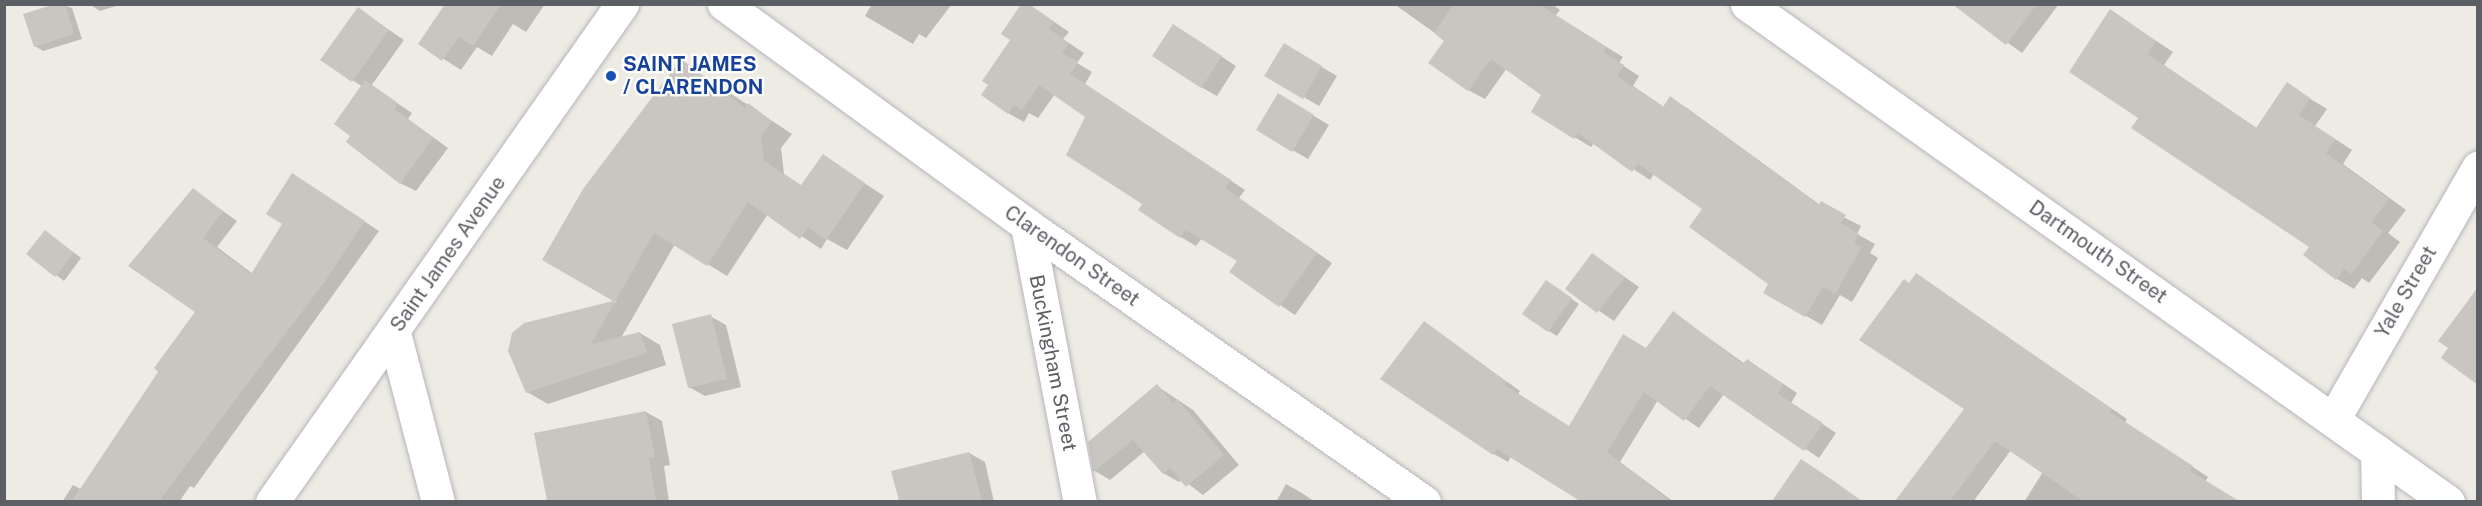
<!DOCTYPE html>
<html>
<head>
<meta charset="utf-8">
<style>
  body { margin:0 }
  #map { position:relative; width:2482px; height:506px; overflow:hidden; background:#eeebe4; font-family:"Public Sans",sans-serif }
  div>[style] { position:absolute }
  .shadow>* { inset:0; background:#0003 }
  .building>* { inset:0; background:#c9c6c1 }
  .roads { filter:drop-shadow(0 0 2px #b4b6ba) drop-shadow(0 0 2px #b4b6ba) }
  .street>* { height:33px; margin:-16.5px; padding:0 16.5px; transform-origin:16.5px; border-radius:16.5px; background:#fff }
  .secondary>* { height:33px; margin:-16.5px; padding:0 16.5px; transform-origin:16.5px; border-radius:16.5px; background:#fff }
  .dots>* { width:16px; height:16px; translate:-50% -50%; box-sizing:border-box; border:3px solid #fff; border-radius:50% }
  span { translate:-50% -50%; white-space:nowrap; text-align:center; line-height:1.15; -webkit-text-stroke:4.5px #fff; paint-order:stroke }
  .transit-label { font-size:20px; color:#164399; font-weight:700 }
  .left { translate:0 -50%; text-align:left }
  .street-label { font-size:20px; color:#5c5f64 }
  .frame { position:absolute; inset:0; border:6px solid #5c5f64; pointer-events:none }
</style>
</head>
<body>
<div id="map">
  <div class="shadow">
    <div style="clip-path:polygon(60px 4px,72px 8px,82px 39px,43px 51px,35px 46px)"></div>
    <div style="clip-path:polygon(89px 4px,122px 4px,100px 11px)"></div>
    <div style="clip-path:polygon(447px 4px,545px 4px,526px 32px,513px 24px,492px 56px,477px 47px,461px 70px,420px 44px)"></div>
    <div style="clip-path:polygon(872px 4px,952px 4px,926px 38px,919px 34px,913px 44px,865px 16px)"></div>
    <div style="clip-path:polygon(1394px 4px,1552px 4px,1560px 10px,1555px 16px,1623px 57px,1619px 63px,1639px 76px,1633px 86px,1664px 107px,1670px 98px,1687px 108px,1820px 205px,1861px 226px,1857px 234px,1875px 244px,1870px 253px,1878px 258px,1852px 302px,1840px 295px,1822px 325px,1765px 292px,1770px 283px,1704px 208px,1654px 174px,1650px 180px,1594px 143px,1591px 147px,1533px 112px,1543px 94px,1507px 68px,1485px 99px,1468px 90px,1446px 41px)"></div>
    <div style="clip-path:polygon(1954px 4px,2059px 4px,2022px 53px)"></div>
    <div style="clip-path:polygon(358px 9px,404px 40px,371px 86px,412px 113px,408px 119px,448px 148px,416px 191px,400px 183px,352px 135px,363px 87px,322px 60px)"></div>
    <div style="clip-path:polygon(2111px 11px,2173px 52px,2164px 65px,2258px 129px,2304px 95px,2327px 109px,2315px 126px,2352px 150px,2343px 164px,2406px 210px,2388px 233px,2400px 242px,2369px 283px,2362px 278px,2354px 289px,2337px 279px,2311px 247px,2140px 118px)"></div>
    <div style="clip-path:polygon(1040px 12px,1069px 32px,1063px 39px,1084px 53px,1077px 63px,1092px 72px,1085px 84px,1245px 190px,1239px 198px,1332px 263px,1295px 315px,1231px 272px,1239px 261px,1202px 238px,1196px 246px,1181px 237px,1144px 204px,1087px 116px,1055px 94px,1038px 118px,1029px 113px,1024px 122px,1008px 113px)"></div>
    <div style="clip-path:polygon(1189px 35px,1236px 66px,1217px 96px,1201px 87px)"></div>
    <div style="clip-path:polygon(1284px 45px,1337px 76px,1319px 106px,1266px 75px)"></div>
    <div style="clip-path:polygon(681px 61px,792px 134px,781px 148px,784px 174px,802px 186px,823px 156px,884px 196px,847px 250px,827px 239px,821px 249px,768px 214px,727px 276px,675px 244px,621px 338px,640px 333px,660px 345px,666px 365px,548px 404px,527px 392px,524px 324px,617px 302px,544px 260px)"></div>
    <div style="clip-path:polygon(1279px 95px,1329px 125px,1308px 159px,1258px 130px)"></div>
    <div style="clip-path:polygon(308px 184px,379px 231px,194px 488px,190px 486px,179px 502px,62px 502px,73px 485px,82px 490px,198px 312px,193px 190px,237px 221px,217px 247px,253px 274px)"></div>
    <div style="clip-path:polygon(53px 237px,81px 258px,64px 281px,28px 254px)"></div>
    <div style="clip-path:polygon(1593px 255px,1639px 287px,1614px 321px,1567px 289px)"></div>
    <div style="clip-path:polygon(1916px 275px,2127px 419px,2125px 423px,2208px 477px,2205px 482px,2237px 502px,2024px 502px,2043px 472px,2011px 450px,1973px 502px,1897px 502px,1966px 408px,1910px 284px)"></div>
    <div style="clip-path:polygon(1554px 287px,1579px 304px,1557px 336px,1549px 331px)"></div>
    <div style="clip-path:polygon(1674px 313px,1745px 364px,1761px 369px,1797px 393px,1791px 403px,1836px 433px,1819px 458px,1724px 394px,1699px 428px,1658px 400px,1620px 462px,1674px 502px,1582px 502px,1511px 456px,1508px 462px,1494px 454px,1382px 379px,1424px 323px,1520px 391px,1518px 394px,1570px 427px,1646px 349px)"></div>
    <div style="clip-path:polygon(710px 316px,726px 325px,741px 387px,705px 396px,689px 387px)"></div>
    <div style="clip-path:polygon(1157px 386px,1193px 410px,1239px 465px,1203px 495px,1182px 479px,1179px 482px,1163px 473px,1145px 451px,1110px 480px,1095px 471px,1089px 443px)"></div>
    <div style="clip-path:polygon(646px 412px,662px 421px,670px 465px,664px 466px,669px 502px,548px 502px,536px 434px)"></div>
    <div style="clip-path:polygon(969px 453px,985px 462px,994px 502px,901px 502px,893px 473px)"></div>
    <div style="clip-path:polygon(1817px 470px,1862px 502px,1787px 502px,1778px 495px)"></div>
    <div style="clip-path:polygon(1286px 484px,1302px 493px,1315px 502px,1276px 502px)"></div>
  </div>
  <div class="building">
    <div style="clip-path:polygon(55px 4px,65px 4px,74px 34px,34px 47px,23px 14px)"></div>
    <div style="clip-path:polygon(445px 4px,501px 4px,473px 46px,459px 37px,442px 61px,418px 44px)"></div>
    <div style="clip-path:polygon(1021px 4px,1029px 4px,1054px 22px,1049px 29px,1069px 43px,1062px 53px,1078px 62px,1070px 74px,1231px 180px,1225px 188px,1317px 253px,1279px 307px,1229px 272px,1237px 261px,1186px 230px,1180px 238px,1138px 210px,1142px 204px,1066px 155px,1085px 117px,1039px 85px,1022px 110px,1014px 105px,1008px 114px,981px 95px,988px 85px,982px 81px,1010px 40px,1001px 34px)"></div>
    <div style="clip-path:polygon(1454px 4px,1538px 4px,1607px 47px,1603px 52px,1624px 65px,1617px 76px,1663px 107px,1670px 96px,1819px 205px,1821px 201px,1846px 215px,1841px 223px,1859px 234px,1854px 243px,1862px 247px,1835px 294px,1823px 287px,1805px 317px,1763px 293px,1768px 284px,1689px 227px,1702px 209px,1638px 164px,1632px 172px,1578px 133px,1574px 139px,1531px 112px,1541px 95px,1491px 59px,1468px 91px,1428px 63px,1444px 41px,1434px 33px)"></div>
    <div style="clip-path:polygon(1952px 4px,2037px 4px,2006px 45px)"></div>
    <div style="clip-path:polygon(358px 7px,389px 30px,352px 82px,320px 60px)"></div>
    <div style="clip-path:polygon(2110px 9px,2156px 41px,2147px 54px,2256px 128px,2287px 82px,2310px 98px,2299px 115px,2335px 139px,2326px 153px,2389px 199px,2371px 222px,2383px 231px,2351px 274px,2344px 269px,2336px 280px,2303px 255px,2309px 247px,2131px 128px,2138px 118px,2069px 72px)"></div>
    <div style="clip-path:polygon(1173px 24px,1222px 56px,1201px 88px,1152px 56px)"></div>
    <div style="clip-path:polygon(1284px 43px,1322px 66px,1303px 99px,1264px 76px)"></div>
    <div style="clip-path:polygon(681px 59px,745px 108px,748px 103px,772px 121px,761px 137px,764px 161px,801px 185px,823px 154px,865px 183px,826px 240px,808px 227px,800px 239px,748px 202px,707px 266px,654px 233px,591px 344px,640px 332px,647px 353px,526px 393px,508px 351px,512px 333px,524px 323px,613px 301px,542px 260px,583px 189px)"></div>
    <div style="clip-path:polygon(365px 80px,398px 103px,394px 109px,433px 138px,400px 184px,346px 142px,350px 136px,334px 124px)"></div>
    <div style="clip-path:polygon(1278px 93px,1314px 115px,1292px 152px,1256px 130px)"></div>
    <div style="clip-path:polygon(292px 173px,365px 221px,326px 280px,159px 501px,72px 501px,158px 372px,154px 368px,195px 312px,128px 266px,193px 188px,223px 211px,203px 238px,251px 274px,282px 224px,266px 214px)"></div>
    <div style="clip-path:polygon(45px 230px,74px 253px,55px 277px,26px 254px)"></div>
    <div style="clip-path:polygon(1592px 253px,1625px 277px,1597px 313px,1565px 289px)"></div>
    <div style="clip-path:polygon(1916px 273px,2112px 409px,2110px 412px,2193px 466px,2190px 471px,2239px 501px,2083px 501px,1995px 441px,1950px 501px,1895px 501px,1964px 409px,1859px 340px,1904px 279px,1909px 283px)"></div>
    <div style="clip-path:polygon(1546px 280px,1572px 298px,1548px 332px,1522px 314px)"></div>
    <div style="clip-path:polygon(2478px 287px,2478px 385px,2441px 358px,2448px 348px,2438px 341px)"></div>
    <div style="clip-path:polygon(1673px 311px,1743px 364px,1747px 359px,1783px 384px,1778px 394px,1823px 423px,1804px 451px,1710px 386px,1684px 421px,1644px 392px,1607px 452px,1670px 501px,1580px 501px,1497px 449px,1493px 455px,1380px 379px,1424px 321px,1507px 382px,1505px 385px,1569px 426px,1623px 334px,1646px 348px)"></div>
    <div style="clip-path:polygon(711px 314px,727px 379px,688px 388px,672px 324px)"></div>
    <div style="clip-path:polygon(1157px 384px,1173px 403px,1177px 399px,1224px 455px,1186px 487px,1170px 468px,1163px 474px,1133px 440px,1093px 472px,1088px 442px)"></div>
    <div style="clip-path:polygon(646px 411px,655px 456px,649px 458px,656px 501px,547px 501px,534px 433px)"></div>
    <div style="clip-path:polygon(969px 452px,982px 501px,899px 501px,891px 471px)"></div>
    <div style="clip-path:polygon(1801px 459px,1831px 479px,1862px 501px,1772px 501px)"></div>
  </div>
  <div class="roads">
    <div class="street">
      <div style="left:1747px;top:4px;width:860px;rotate:35.39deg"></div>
      <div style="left:1027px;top:225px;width:282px;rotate:79.2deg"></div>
      <div style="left:394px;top:333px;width:175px;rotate:75.4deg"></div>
      <div style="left:2334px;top:418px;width:289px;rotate:-60.1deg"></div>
      <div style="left:2377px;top:451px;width:51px;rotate:88.9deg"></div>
    </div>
    <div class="secondary">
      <div style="left:724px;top:4px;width:375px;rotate:36.1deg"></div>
      <div style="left:1027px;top:225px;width:484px;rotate:34.9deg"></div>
      <div style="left:272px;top:502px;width:609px;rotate:-54.9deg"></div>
    </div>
  </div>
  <div class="dots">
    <div style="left:611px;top:76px;background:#1a4fb4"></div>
  </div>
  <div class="transit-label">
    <span class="left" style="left:623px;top:76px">SAINT JAMES<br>/ CLARENDON</span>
  </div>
  <div class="street-label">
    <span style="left:2098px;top:252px;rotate:35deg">Dartmouth Street</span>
    <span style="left:448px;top:254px;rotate:-55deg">Saint James Avenue</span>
    <span style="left:1072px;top:256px;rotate:35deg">Clarendon Street</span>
    <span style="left:2406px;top:292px;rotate:-60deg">Yale Street</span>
    <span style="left:1053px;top:363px;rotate:79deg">Buckingham Street</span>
  </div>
  <div class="frame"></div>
</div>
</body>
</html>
